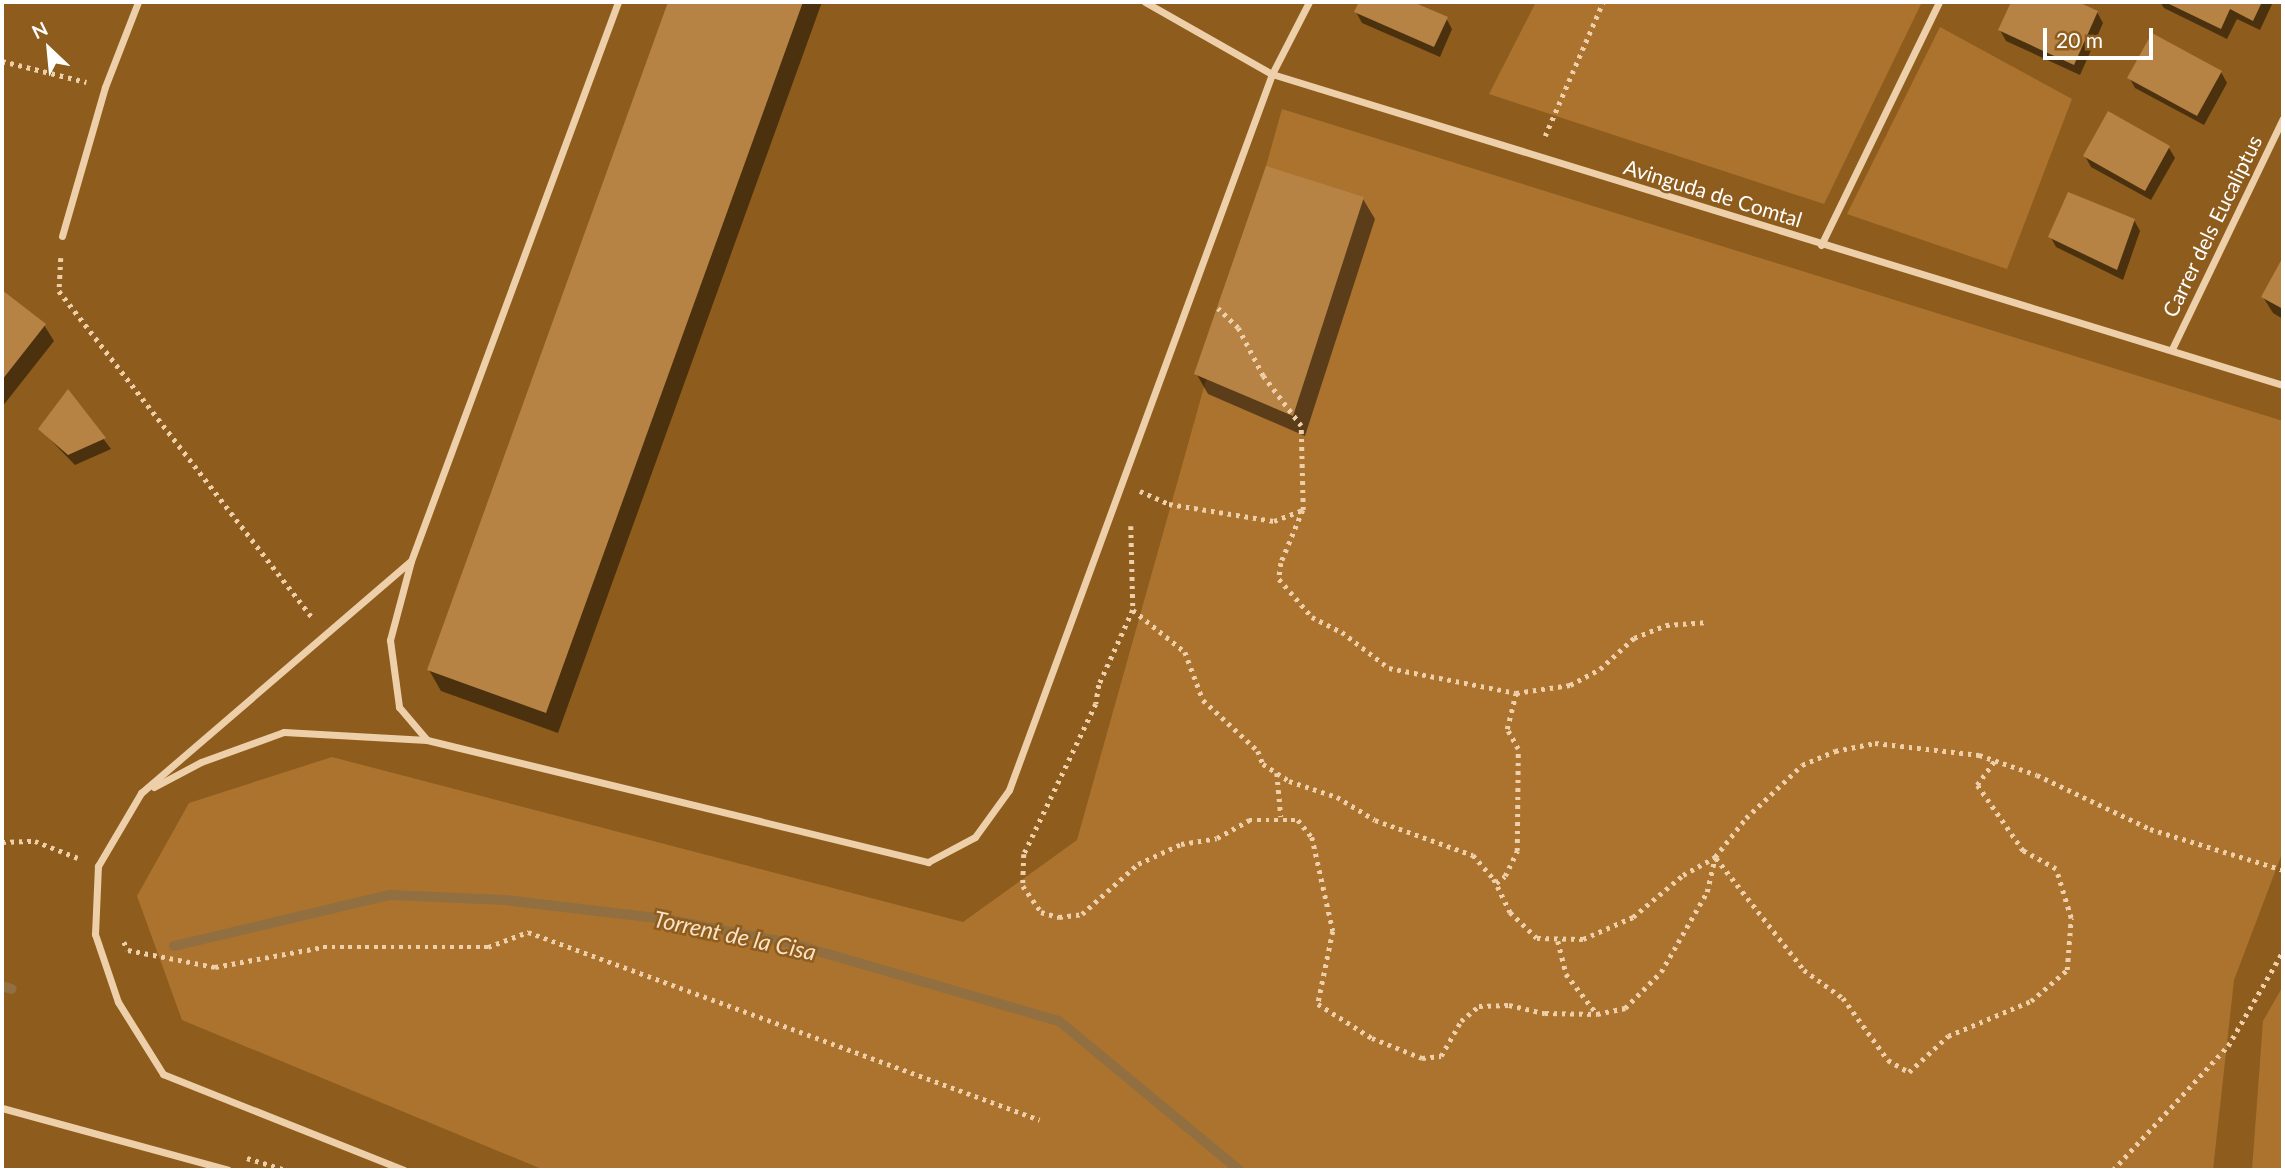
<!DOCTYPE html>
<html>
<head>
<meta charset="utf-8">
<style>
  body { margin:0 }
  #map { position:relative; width:2285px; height:1172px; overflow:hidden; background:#8e5c1c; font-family:Lato,sans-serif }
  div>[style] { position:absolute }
  .green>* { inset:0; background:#ac732f }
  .shadow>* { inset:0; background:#0007 }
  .stream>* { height:10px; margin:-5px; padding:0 5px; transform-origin:5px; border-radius:5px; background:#926f40 }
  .building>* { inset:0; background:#b68344 }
  .path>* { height:4.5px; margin-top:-2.25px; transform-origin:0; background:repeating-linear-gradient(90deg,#edcfa9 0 3.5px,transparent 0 8.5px) }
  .street>* { height:7px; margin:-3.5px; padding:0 3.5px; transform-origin:3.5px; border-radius:3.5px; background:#edcfa9 }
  span { translate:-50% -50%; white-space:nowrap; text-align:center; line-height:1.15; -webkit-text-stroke:5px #8e5c1c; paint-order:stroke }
  .street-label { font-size:21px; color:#fff }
  .water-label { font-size:23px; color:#f8e2c8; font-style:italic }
  .frame { position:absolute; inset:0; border:4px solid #fff; pointer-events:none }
  .north { position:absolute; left:14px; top:14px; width:70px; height:70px; -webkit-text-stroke:5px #8e5c1c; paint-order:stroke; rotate:334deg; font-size:19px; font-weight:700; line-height:28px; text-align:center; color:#fff }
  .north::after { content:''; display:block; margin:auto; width:24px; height:32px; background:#fff; clip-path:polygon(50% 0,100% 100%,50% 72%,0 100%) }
  .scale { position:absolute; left:2043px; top:28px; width:110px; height:32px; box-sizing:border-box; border:4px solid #fff; border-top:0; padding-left:9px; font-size:21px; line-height:24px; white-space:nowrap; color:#fff; -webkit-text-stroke:5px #8e5c1c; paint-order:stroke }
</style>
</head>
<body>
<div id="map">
  <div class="green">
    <div style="clip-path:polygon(1536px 2px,1922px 2px,1824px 204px,1489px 94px)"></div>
    <div style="clip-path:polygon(1940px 27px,2072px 99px,2007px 269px,1847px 214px)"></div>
    <div style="clip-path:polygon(1282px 109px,2283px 421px,2283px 851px,2234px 980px,2213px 1170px,544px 1170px,182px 1020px,137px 896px,189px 803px,332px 757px,963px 922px,1077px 840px)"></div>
    <div style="clip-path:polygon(2283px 986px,2283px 1170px,2252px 1170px,2263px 1021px)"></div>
  </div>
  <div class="shadow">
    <div style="clip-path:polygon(670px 2px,822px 2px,558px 733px,441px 691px,429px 670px)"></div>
    <div style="clip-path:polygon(1361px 2px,1409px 2px,1446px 18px,1452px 29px,1440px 57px,1362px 23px,1356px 12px)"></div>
    <div style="clip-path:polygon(2013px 2px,2074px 2px,2097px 12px,2103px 23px,2080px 75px,2006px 41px,2000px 30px)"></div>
    <div style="clip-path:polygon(2160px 2px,2273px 2px,2260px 30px,2237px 19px,2227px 39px,2164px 8px)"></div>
    <div style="clip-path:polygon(2221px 72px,2227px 83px,2204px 125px,2135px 88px,2129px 77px)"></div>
    <div style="clip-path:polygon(2169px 148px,2175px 158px,2151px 200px,2091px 167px,2085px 156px)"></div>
    <div style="clip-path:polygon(1363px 199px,1375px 219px,1305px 436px,1208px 394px,1196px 373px)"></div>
    <div style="clip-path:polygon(2134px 220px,2140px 231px,2123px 280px,2056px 247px,2050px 236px)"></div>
    <div style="clip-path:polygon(2283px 260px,2283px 319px,2273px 313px,2263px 297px)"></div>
    <div style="clip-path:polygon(2px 292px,44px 325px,54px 341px,2px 407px)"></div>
    <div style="clip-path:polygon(68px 392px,111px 449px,75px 465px,40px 429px)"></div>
  </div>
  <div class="stream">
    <div style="left:174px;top:946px;width:222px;rotate:-13.3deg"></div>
    <div style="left:390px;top:895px;width:115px;rotate:2.5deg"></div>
    <div style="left:505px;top:900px;width:161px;rotate:6.8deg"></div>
    <div style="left:665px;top:919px;width:127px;rotate:10.9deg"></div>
    <div style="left:790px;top:943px;width:280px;rotate:16.2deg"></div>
    <div style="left:1059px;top:1021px;width:234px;rotate:39.6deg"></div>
    <div style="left:2px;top:986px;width:10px;rotate:17deg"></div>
  </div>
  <div class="building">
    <div style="clip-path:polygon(668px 2px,803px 2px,546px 713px,427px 670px)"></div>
    <div style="clip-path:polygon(1359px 2px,1413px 2px,1448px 17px,1434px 47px,1354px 12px)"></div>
    <div style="clip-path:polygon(2011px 2px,2078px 2px,2098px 11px,2074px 65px,1998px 30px)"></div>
    <div style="clip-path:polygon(2165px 2px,2262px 2px,2253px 21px,2230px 9px,2221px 29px)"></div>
    <div style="clip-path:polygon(2152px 33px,2222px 71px,2197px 116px,2127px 78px)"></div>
    <div style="clip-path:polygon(2108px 111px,2170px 146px,2145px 191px,2083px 156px)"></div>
    <div style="clip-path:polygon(1266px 166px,1364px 197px,1293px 416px,1194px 374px)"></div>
    <div style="clip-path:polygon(2068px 192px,2135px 219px,2117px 270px,2048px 237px)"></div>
    <div style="clip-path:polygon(2283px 257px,2283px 309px,2261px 297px)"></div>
    <div style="clip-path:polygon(2px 290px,46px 324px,2px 380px)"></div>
    <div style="clip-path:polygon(68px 389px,106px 438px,68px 455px,38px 429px)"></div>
  </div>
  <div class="path">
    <div style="left:2px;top:61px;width:87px;rotate:14deg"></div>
    <div style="left:1545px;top:136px;width:146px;rotate:-66.6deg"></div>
    <div style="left:61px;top:258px;width:33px;rotate:93deg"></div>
    <div style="left:59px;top:291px;width:413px;rotate:52.2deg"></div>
    <div style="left:1140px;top:491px;width:32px;rotate:24deg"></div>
    <div style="left:1169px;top:504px;width:106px;rotate:9.2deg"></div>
    <div style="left:1274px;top:521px;width:31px;rotate:-21deg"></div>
    <div style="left:1303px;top:510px;width:84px;rotate:-91.4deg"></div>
    <div style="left:1301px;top:426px;width:63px;rotate:-127.2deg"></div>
    <div style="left:1263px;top:376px;width:54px;rotate:-117.5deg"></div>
    <div style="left:1238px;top:328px;width:28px;rotate:-136deg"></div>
    <div style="left:1303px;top:510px;width:57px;rotate:112.5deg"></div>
    <div style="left:1281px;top:563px;width:16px;rotate:97deg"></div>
    <div style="left:1279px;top:579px;width:50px;rotate:49deg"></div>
    <div style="left:1312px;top:617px;width:34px;rotate:27deg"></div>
    <div style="left:1342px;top:632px;width:59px;rotate:37.5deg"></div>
    <div style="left:1389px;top:668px;width:129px;rotate:11.1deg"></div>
    <div style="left:1516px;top:693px;width:55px;rotate:-8.4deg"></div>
    <div style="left:1570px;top:685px;width:34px;rotate:-28deg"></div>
    <div style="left:1600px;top:669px;width:46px;rotate:-42.4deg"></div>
    <div style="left:1634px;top:638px;width:35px;rotate:-22deg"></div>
    <div style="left:1666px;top:625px;width:39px;rotate:-4deg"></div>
    <div style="left:1131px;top:526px;width:84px;rotate:88.6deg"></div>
    <div style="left:1133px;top:610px;width:67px;rotate:38.9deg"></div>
    <div style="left:1185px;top:652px;width:51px;rotate:69.4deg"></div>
    <div style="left:1203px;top:700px;width:75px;rotate:42.8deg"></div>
    <div style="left:1258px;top:751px;width:14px;rotate:69deg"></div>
    <div style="left:1263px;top:764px;width:31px;rotate:33deg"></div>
    <div style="left:1289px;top:781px;width:51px;rotate:18.4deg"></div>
    <div style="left:1337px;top:797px;width:44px;rotate:31.2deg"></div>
    <div style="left:1375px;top:820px;width:104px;rotate:19.7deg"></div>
    <div style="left:1473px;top:855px;width:32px;rotate:49deg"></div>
    <div style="left:1494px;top:879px;width:37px;rotate:64deg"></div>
    <div style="left:1510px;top:912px;width:37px;rotate:44deg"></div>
    <div style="left:1537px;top:938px;width:46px;rotate:1.2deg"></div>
    <div style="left:1583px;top:939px;width:55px;rotate:-23.7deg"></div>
    <div style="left:1633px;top:917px;width:65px;rotate:-40deg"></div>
    <div style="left:1683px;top:875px;width:37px;rotate:-29deg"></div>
    <div style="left:1715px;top:857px;width:50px;rotate:-51.5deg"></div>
    <div style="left:1746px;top:818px;width:77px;rotate:-43.4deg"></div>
    <div style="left:1802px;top:765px;width:36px;rotate:-23deg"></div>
    <div style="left:1835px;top:751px;width:41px;rotate:-11.3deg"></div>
    <div style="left:1875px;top:743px;width:105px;rotate:6.6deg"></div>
    <div style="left:1979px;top:755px;width:61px;rotate:19deg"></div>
    <div style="left:2037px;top:775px;width:125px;rotate:25.5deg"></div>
    <div style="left:2150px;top:829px;width:139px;rotate:17.1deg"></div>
    <div style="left:1133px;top:610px;width:82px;rotate:114.4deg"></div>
    <div style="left:1099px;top:685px;width:19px;rotate:99deg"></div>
    <div style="left:1096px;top:704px;width:166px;rotate:115.6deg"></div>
    <div style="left:1024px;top:854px;width:32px;rotate:92deg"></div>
    <div style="left:1023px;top:886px;width:32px;rotate:55deg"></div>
    <div style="left:1041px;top:912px;width:19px;rotate:16deg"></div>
    <div style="left:1059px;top:917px;width:23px;rotate:-7deg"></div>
    <div style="left:1082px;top:914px;width:75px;rotate:-41.8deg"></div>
    <div style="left:1138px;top:864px;width:47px;rotate:-24.9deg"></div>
    <div style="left:1181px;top:844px;width:36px;rotate:-9deg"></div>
    <div style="left:1217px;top:838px;width:37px;rotate:-29deg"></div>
    <div style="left:1249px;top:820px;width:49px"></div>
    <div style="left:1298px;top:820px;width:22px;rotate:51deg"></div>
    <div style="left:1312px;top:837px;width:96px;rotate:77.4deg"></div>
    <div style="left:1333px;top:931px;width:75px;rotate:101.6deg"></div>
    <div style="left:1318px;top:1004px;width:64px;rotate:32.2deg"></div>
    <div style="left:1372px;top:1038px;width:54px;rotate:21.8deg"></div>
    <div style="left:1422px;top:1058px;width:19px;rotate:-6deg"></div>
    <div style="left:1441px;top:1056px;width:40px;rotate:-60.3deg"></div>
    <div style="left:1461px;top:1021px;width:23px;rotate:-40deg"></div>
    <div style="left:1479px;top:1006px;width:30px;rotate:-2deg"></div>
    <div style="left:1509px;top:1005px;width:37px;rotate:13deg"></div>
    <div style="left:1545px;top:1013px;width:52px;rotate:1.1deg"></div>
    <div style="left:1597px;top:1014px;width:29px;rotate:-12deg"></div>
    <div style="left:1625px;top:1008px;width:51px;rotate:-45deg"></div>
    <div style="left:1661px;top:972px;width:92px;rotate:-60.1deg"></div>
    <div style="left:1707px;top:892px;width:35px;rotate:-77deg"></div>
    <div style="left:1277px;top:773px;width:44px;rotate:84.8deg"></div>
    <div style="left:2px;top:842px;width:33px;rotate:-2deg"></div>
    <div style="left:35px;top:841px;width:46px;rotate:21.6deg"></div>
    <div style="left:1716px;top:858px;width:142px;rotate:51.8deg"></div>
    <div style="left:1804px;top:970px;width:48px;rotate:35.7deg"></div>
    <div style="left:1843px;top:998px;width:77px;rotate:54deg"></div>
    <div style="left:1888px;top:1060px;width:24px;rotate:30deg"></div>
    <div style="left:1909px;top:1072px;width:53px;rotate:-42.7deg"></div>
    <div style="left:1948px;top:1036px;width:90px;rotate:-22.9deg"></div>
    <div style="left:2031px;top:1001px;width:48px;rotate:-40.7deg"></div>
    <div style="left:2067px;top:970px;width:52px;rotate:-85.6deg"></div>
    <div style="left:2071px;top:918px;width:51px;rotate:-107deg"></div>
    <div style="left:2056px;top:869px;width:38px;rotate:-151deg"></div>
    <div style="left:2023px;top:851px;width:80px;rotate:-124.9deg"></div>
    <div style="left:1977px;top:785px;width:31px;rotate:-54deg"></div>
    <div style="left:1496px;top:883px;width:11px;rotate:-38deg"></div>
    <div style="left:1505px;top:876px;width:28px;rotate:-64deg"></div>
    <div style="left:1517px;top:851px;width:102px;rotate:-89.4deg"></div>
    <div style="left:1518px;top:749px;width:23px;rotate:-119deg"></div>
    <div style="left:1507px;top:729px;width:37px;rotate:-76deg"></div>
    <div style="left:1558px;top:941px;width:34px;rotate:76deg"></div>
    <div style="left:1566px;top:974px;width:51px;rotate:52.2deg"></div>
    <div style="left:124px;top:942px;width:9px;rotate:63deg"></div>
    <div style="left:128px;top:950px;width:89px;rotate:11.1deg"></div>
    <div style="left:215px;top:967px;width:110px;rotate:-10.5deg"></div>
    <div style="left:323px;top:947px;width:165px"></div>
    <div style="left:488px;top:947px;width:43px;rotate:-20.6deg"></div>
    <div style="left:528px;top:932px;width:545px;rotate:20.16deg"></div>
    <div style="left:247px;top:1158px;width:41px;rotate:17.1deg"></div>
    <div style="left:2113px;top:1170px;width:169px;rotate:-47.2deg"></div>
    <div style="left:2228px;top:1046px;width:110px;rotate:-59.9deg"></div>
  </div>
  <div class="street">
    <div style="left:618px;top:2px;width:596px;rotate:110.32deg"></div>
    <div style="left:411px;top:561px;width:82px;rotate:104.9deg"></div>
    <div style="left:390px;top:640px;width:68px;rotate:82.3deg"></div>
    <div style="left:399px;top:707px;width:43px;rotate:49.7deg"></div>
    <div style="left:427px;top:740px;width:516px;rotate:13.69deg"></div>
    <div style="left:928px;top:862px;width:53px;rotate:-28deg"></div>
    <div style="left:975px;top:837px;width:58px;rotate:-54.1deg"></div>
    <div style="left:1009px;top:790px;width:763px;rotate:-69.83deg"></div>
    <div style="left:1272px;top:74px;width:81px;rotate:-62.8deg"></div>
    <div style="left:1145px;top:2px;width:146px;rotate:29.6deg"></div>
    <div style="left:1272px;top:74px;width:1058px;rotate:17.1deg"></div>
    <div style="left:62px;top:236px;width:155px;rotate:-73.9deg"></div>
    <div style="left:105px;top:87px;width:91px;rotate:-68.8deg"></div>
    <div style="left:1821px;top:245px;width:270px;rotate:-64.1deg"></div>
    <div style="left:2172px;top:349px;width:256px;rotate:-64.3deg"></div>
    <div style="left:154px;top:787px;width:53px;rotate:-28deg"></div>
    <div style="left:201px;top:762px;width:88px;rotate:-19.9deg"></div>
    <div style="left:284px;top:732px;width:143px;rotate:3.2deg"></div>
    <div style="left:2px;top:1108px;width:234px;rotate:15.3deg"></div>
    <div style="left:404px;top:1170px;width:259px;rotate:-158.3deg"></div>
    <div style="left:163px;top:1074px;width:85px;rotate:-122deg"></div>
    <div style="left:118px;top:1002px;width:72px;rotate:-108.7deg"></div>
    <div style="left:95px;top:934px;width:68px;rotate:-87.5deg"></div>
    <div style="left:98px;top:866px;width:85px;rotate:-59.5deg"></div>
    <div style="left:141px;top:793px;width:355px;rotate:-40.7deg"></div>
  </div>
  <div class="street-label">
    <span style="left:1713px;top:193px;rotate:17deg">Avinguda de Comtal</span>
    <span style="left:2212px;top:226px;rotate:-64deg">Carrer dels Eucaliptus</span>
  </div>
  <div class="water-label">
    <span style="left:735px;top:935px;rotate:12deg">Torrent de la Cisa</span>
  </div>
  <div class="frame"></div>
  <div class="north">N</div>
  <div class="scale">20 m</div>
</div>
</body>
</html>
